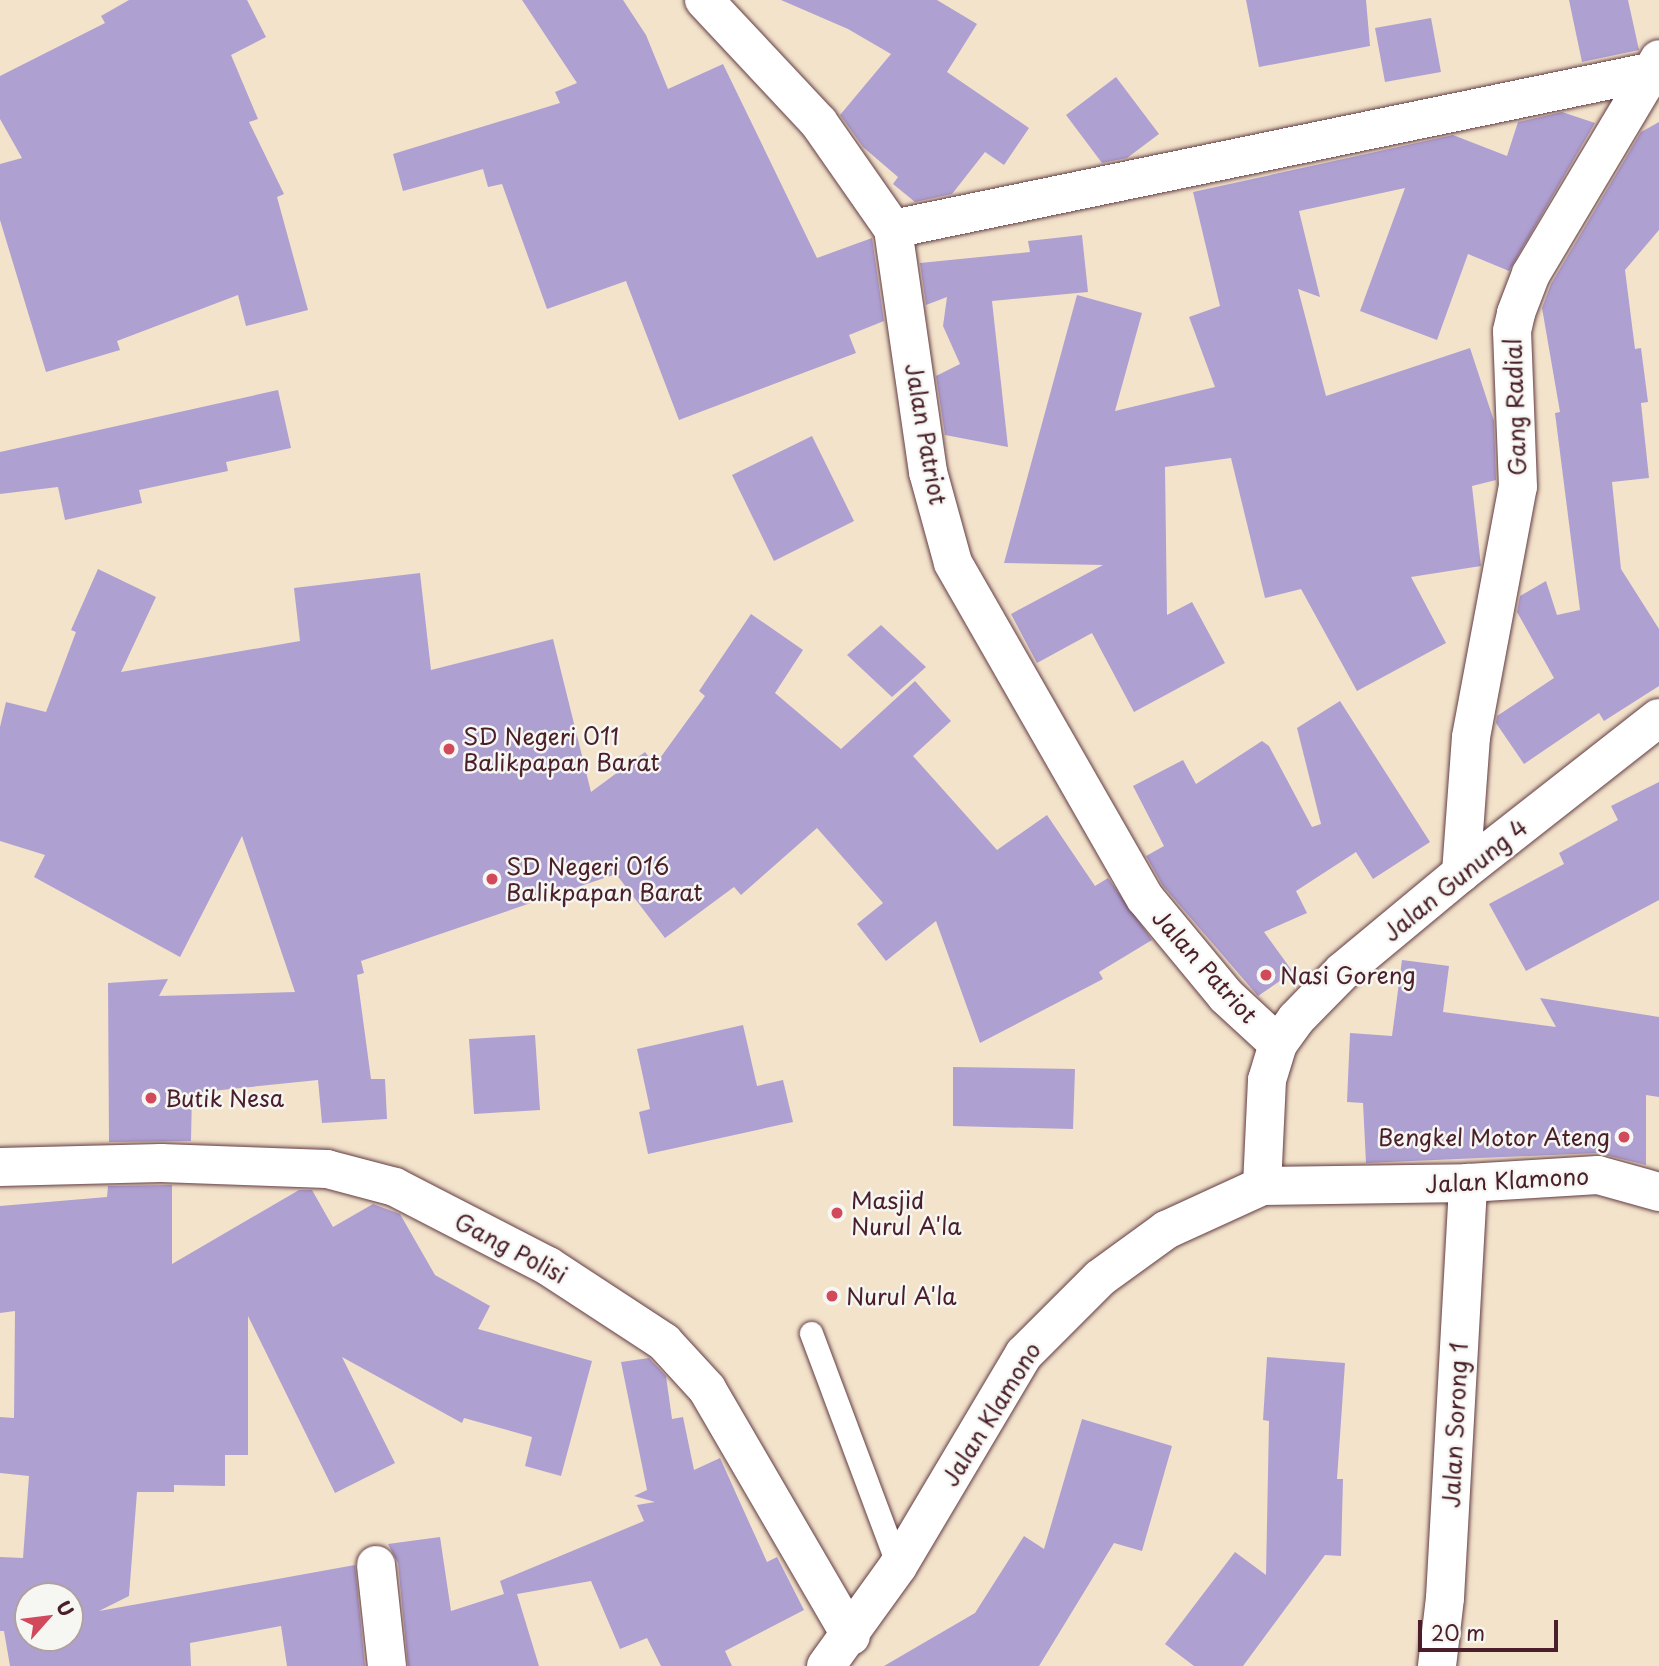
<!DOCTYPE html>
<html>
<head>
<meta charset="utf-8">
<style>
  body { margin:0 }
  #map { position:relative; width:1659px; height:1666px; overflow:hidden; background:#f3e3cb; font-family:"Playpen Sans",sans-serif }
  div>[style] { position:absolute }
  .building>* { inset:0; background:#afa0d2 }
  .roads { filter:drop-shadow(0 0 2px #633c43) drop-shadow(0 0 2px #633c43) }
  .lane>* { height:23px; margin:-11.5px; padding:0 11.5px; transform-origin:11.5px; border-radius:11.5px; background:#fff }
  .street>* { height:38px; margin:-19px; padding:0 19px; transform-origin:19px; border-radius:19px; background:#fff }
  .secondary>* { height:38px; margin:-19px; padding:0 19px; transform-origin:19px; border-radius:19px; background:#fff }
  .dots>* { width:19px; height:19px; translate:-50% -50%; box-sizing:border-box; border:4px solid #f6f6f2; border-radius:50% }
  span { translate:-50% -50%; white-space:nowrap; text-align:center; line-height:1.15; -webkit-text-stroke:5px #f6f6f2; paint-order:stroke }
  .street-label { font-size:23px; color:#4a1f2b }
  .poi-label { font-size:23px; color:#4a1f2b }
  .left { translate:0 -50%; text-align:left }
  .right { translate:-100% -50%; text-align:right }
  .north { position:absolute; left:14px; top:1582px; width:70px; height:70px; box-sizing:border-box; background:#f6f6f2; border:2px solid #b1a0a2; border-radius:50%; rotate:62deg; font-size:19px; font-weight:700; line-height:28px; text-align:center; color:#4a1f2b }
  .north::after { content:''; display:block; margin:auto; width:24px; height:32px; background:#d1495b; clip-path:polygon(50% 0,100% 100%,50% 72%,0 100%) }
  .scale { position:absolute; left:1418px; top:1620px; width:140px; height:32px; box-sizing:border-box; border:4px solid #4a1f2b; border-top:0; padding-left:9px; font-size:21px; line-height:24px; white-space:nowrap; color:#4a1f2b; -webkit-text-stroke:5px #f6f6f2; paint-order:stroke }
</style>
</head>
<body>
<div id="map">
  <div class="building">
    <div style="clip-path:polygon(129px 0,247px 0,266px 37px,231px 55px,258px 119px,249px 122px,284px 194px,277px 197px,308px 310px,246px 326px,238px 295px,117px 341px,120px 350px,46px 372px,0 220px,0 164px,22px 158px,0 119px,0 76px,105px 23px,101px 16px)"></div>
    <div style="clip-path:polygon(522px 0,623px 0,646px 35px,668px 89px,723px 64px,817px 258px,872px 238px,884px 321px,849px 335px,856px 353px,679px 420px,626px 281px,547px 309px,502px 184px,488px 187px,483px 169px,403px 191px,393px 154px,560px 103px,555px 92px,577px 83px)"></div>
    <div style="clip-path:polygon(781px 0,937px 0,977px 24px,947px 72px,1029px 128px,1004px 165px,985px 152px,952px 194px,915px 202px,893px 184px,898px 177px,863px 147px,840px 115px,891px 54px,848px 29px)"></div>
    <div style="clip-path:polygon(1246px 0,1366px 0,1370px 46px,1259px 67px)"></div>
    <div style="clip-path:polygon(1569px 0,1628px 0,1639px 50px,1582px 62px)"></div>
    <div style="clip-path:polygon(1431px 18px,1441px 72px,1385px 82px,1375px 28px)"></div>
    <div style="clip-path:polygon(1116px 77px,1159px 134px,1127px 158px,1102px 163px,1066px 115px)"></div>
    <div style="clip-path:polygon(1562px 112px,1595px 123px,1509px 271px,1468px 254px,1437px 340px,1360px 311px,1405px 188px,1299px 211px,1320px 297px,1298px 289px,1326px 396px,1470px 348px,1494px 421px,1496px 480px,1472px 486px,1481px 566px,1411px 577px,1446px 643px,1357px 691px,1301px 589px,1265px 598px,1231px 458px,1165px 467px,1167px 615px,1192px 602px,1225px 663px,1134px 712px,1092px 633px,1037px 663px,1011px 614px,1103px 565px,1004px 563px,1077px 295px,1142px 313px,1115px 411px,1215px 387px,1189px 317px,1220px 306px,1193px 192px,1453px 135px,1507px 156px,1518px 122px)"></div>
    <div style="clip-path:polygon(1659px 122px,1659px 230px,1625px 270px,1635px 349px,1641px 348px,1648px 402px,1641px 403px,1649px 478px,1612px 482px,1621px 569px,1659px 629px,1659px 686px,1604px 721px,1599px 713px,1524px 764px,1496px 723px,1497px 716px,1554px 678px,1517px 612px,1520px 596px,1546px 581px,1557px 615px,1580px 610px,1555px 413px,1560px 412px,1542px 308px,1551px 284px,1641px 132px)"></div>
    <div style="clip-path:polygon(1082px 235px,1088px 292px,992px 301px,1008px 447px,945px 435px,936px 376px,960px 364px,943px 326px,947px 297px,926px 305px,920px 263px,1030px 252px,1028px 241px)"></div>
    <div style="clip-path:polygon(278px 390px,291px 448px,226px 462px,228px 471px,139px 490px,142px 503px,65px 520px,58px 487px,0 494px,0 452px)"></div>
    <div style="clip-path:polygon(812px 436px,854px 521px,774px 561px,732px 475px)"></div>
    <div style="clip-path:polygon(98px 569px,156px 597px,121px 672px,300px 641px,294px 588px,420px 573px,431px 670px,553px 639px,591px 792px,645px 752px,655px 765px,705px 696px,699px 691px,751px 614px,803px 650px,775px 693px,841px 749px,915px 681px,951px 721px,913px 756px,997px 850px,1047px 815px,1095px 886px,1108px 878px,1152px 940px,1099px 972px,1103px 979px,980px 1043px,936px 921px,886px 961px,857px 924px,883px 903px,817px 828px,741px 895px,734px 887px,665px 938px,616px 874px,361px 961px,364px 973px,357px 975px,371px 1079px,385px 1079px,387px 1119px,322px 1123px,318px 1080px,192px 1093px,191px 1141px,109px 1142px,108px 983px,168px 979px,159px 996px,295px 992px,242px 836px,180px 957px,34px 877px,45px 855px,0 841px,0 727px,6px 702px,46px 712px,76px 632px,71px 630px)"></div>
    <div style="clip-path:polygon(881px 625px,926px 667px,892px 697px,847px 655px)"></div>
    <div style="clip-path:polygon(1340px 701px,1430px 842px,1373px 879px,1356px 852px,1296px 891px,1307px 913px,1264px 932px,1293px 972px,1258px 996px,1163px 886px,1146px 856px,1164px 846px,1133px 786px,1183px 760px,1196px 784px,1262px 741px,1269px 746px,1312px 827px,1321px 824px,1297px 728px)"></div>
    <div style="clip-path:polygon(1659px 782px,1659px 900px,1526px 971px,1489px 904px,1564px 864px,1559px 853px,1618px 820px,1611px 806px)"></div>
    <div style="clip-path:polygon(1402px 960px,1449px 966px,1443px 1012px,1556px 1027px,1540px 998px,1659px 1017px,1659px 1097px,1646px 1095px,1646px 1165px,1597px 1153px,1366px 1163px,1363px 1103px,1347px 1102px,1350px 1033px,1392px 1036px)"></div>
    <div style="clip-path:polygon(743px 1025px,757px 1086px,783px 1080px,793px 1122px,648px 1154px,639px 1112px,650px 1109px,637px 1049px)"></div>
    <div style="clip-path:polygon(535px 1035px,540px 1110px,474px 1114px,469px 1039px)"></div>
    <div style="clip-path:polygon(953px 1067px,1075px 1069px,1073px 1129px,953px 1126px)"></div>
    <div style="clip-path:polygon(evenodd,172px 1185px,172px 1264px,299px 1190px,312px 1190px,333px 1227px,373px 1204px,400px 1214px,435px 1275px,490px 1306px,478px 1329px,592px 1361px,561px 1476px,525px 1466px,532px 1437px,464px 1418px,462px 1423px,342px 1357px,395px 1463px,335px 1493px,248px 1316px,248px 1455px,225px 1455px,225px 1486px,174px 1485px,174px 1492px,137px 1492px,129px 1596px,99px 1611px,355px 1565px,365px 1666px,287px 1666px,281px 1626px,190px 1643px,191px 1666px,10px 1666px,4px 1631px,0 1631px,0 1557px,23px 1558px,29px 1476px,0 1473px,0 1417px,14px 1418px,15px 1311px,0 1313px,0 1206px,107px 1197px,108px 1186px,172px 1185px,28px 1596px,70px 1596px,70px 1638px,28px 1638px,28px 1596px)"></div>
    <div style="clip-path:polygon(1267px 1357px,1345px 1363px,1337px 1479px,1343px 1479px,1341px 1556px,1325px 1555px,1243px 1666px,1194px 1666px,1165px 1644px,1235px 1552px,1266px 1575px,1269px 1421px,1263px 1420px)"></div>
    <div style="clip-path:polygon(649px 1358px,666px 1376px,672px 1419px,683px 1417px,694px 1470px,720px 1458px,767px 1562px,777px 1557px,804px 1610px,725px 1651px,732px 1666px,661px 1666px,647px 1638px,620px 1649px,591px 1581px,517px 1594px,539px 1666px,408px 1666px,398px 1563px,388px 1544px,440px 1537px,451px 1611px,504px 1594px,500px 1581px,644px 1521px,637px 1505px,655px 1502px,634px 1496px,647px 1490px,621px 1362px)"></div>
    <div style="clip-path:polygon(1082px 1419px,1172px 1446px,1142px 1551px,1114px 1543px,1039px 1666px,884px 1666px,975px 1613px,1024px 1536px,1044px 1549px)"></div>
  </div>
  <div class="roads">
    <div class="lane">
      <div style="left:811px;top:1333px;width:249px;rotate:69.5deg"></div>
    </div>
    <div class="street">
      <div style="left:704px;top:0;width:168px;rotate:46.9deg"></div>
      <div style="left:819px;top:123px;width:129px;rotate:55.1deg"></div>
      <div style="left:893px;top:229px;width:246px;rotate:81.8deg"></div>
      <div style="left:928px;top:472px;width:94px;rotate:74.6deg"></div>
      <div style="left:953px;top:563px;width:386px;rotate:60.2deg"></div>
      <div style="left:1145px;top:898px;width:127px;rotate:50.4deg"></div>
      <div style="left:1226px;top:996px;width:71px;rotate:42.7deg"></div>
      <div style="left:893px;top:229px;width:782px;rotate:-11.73deg"></div>
      <div style="left:1461px;top:873px;width:136px;rotate:-85.8deg"></div>
      <div style="left:1471px;top:737px;width:254px;rotate:-79.4deg"></div>
      <div style="left:1518px;top:487px;width:156px;rotate:-92.2deg"></div>
      <div style="left:1512px;top:331px;width:18px;rotate:-77deg"></div>
      <div style="left:1516px;top:313px;width:42px;rotate:-69deg"></div>
      <div style="left:1531px;top:274px;width:250px;rotate:-59.2deg"></div>
      <div style="left:0;top:1167px;width:161px;rotate:-1.4deg"></div>
      <div style="left:161px;top:1163px;width:166px;rotate:2.1deg"></div>
      <div style="left:327px;top:1169px;width:70px;rotate:14.8deg"></div>
      <div style="left:395px;top:1187px;width:172px;rotate:27.3deg"></div>
      <div style="left:548px;top:1266px;width:139px;rotate:33.2deg"></div>
      <div style="left:664px;top:1342px;width:64px;rotate:47.5deg"></div>
      <div style="left:707px;top:1389px;width:286px;rotate:59.8deg"></div>
      <div style="left:376px;top:1565px;width:102px;rotate:83.8deg"></div>
      <div style="left:1437px;top:1666px;width:68px;rotate:-83.3deg"></div>
      <div style="left:1445px;top:1598px;width:416px;rotate:-86.8deg"></div>
    </div>
    <div class="secondary">
      <div style="left:1262px;top:1186px;width:106px;rotate:-87.3deg"></div>
      <div style="left:1267px;top:1080px;width:38px;rotate:-73deg"></div>
      <div style="left:1278px;top:1044px;width:31px;rotate:-54deg"></div>
      <div style="left:1296px;top:1019px;width:67px;rotate:-45.6deg"></div>
      <div style="left:1343px;top:971px;width:153px;rotate:-39.7deg"></div>
      <div style="left:1461px;top:873px;width:251px;rotate:-38.1deg"></div>
      <div style="left:826px;top:1666px;width:123px;rotate:-54.2deg"></div>
      <div style="left:898px;top:1566px;width:247px;rotate:-59.3deg"></div>
      <div style="left:1024px;top:1354px;width:107px;rotate:-45deg"></div>
      <div style="left:1100px;top:1278px;width:82px;rotate:-36deg"></div>
      <div style="left:1166px;top:1230px;width:106px;rotate:-24.6deg"></div>
      <div style="left:1262px;top:1186px;width:206px;rotate:-0.8deg"></div>
      <div style="left:1468px;top:1183px;width:130px;rotate:-3.5deg"></div>
      <div style="left:1598px;top:1175px;width:63px;rotate:15.6deg"></div>
    </div>
  </div>
  <div class="dots">
    <div style="left:449px;top:749px;background:#d1495b"></div>
    <div style="left:492px;top:879px;background:#d1495b"></div>
    <div style="left:1266px;top:975px;background:#d1495b"></div>
    <div style="left:151px;top:1098px;background:#d1495b"></div>
    <div style="left:1624px;top:1137px;background:#d1495b"></div>
    <div style="left:837px;top:1213px;background:#d1495b"></div>
    <div style="left:832px;top:1296px;background:#d1495b"></div>
  </div>
  <div class="street-label">
    <span style="left:1515px;top:407px;rotate:-92deg">Gang Radial</span>
    <span style="left:926px;top:434px;rotate:80deg">Jalan Patriot</span>
    <span style="left:1455px;top:880px;rotate:-39deg">Jalan Gunung 4</span>
    <span style="left:1205px;top:966px;rotate:48deg">Jalan Patriot</span>
    <span style="left:1507px;top:1180px;rotate:-3deg">Jalan Klamono</span>
    <span style="left:511px;top:1248px;rotate:28deg">Gang Polisi</span>
    <span style="left:991px;top:1414px;rotate:-58deg">Jalan Klamono</span>
    <span style="left:1455px;top:1425px;rotate:-87deg">Jalan Sorong 1</span>
  </div>
  <div class="poi-label">
    <span class="left" style="left:463px;top:749px">SD Negeri 011<br>Balikpapan Barat</span>
    <span class="left" style="left:506px;top:879px">SD Negeri 016<br>Balikpapan Barat</span>
    <span class="left" style="left:1280px;top:975px">Nasi Goreng</span>
    <span class="left" style="left:165px;top:1098px">Butik Nesa</span>
    <span class="right" style="left:1610px;top:1137px">Bengkel Motor Ateng</span>
    <span class="left" style="left:851px;top:1213px">Masjid<br>Nurul A'la</span>
    <span class="left" style="left:846px;top:1296px">Nurul A'la</span>
  </div>
  <div class="north">U</div>
  <div class="scale">20 m</div>
</div>
</body>
</html>
